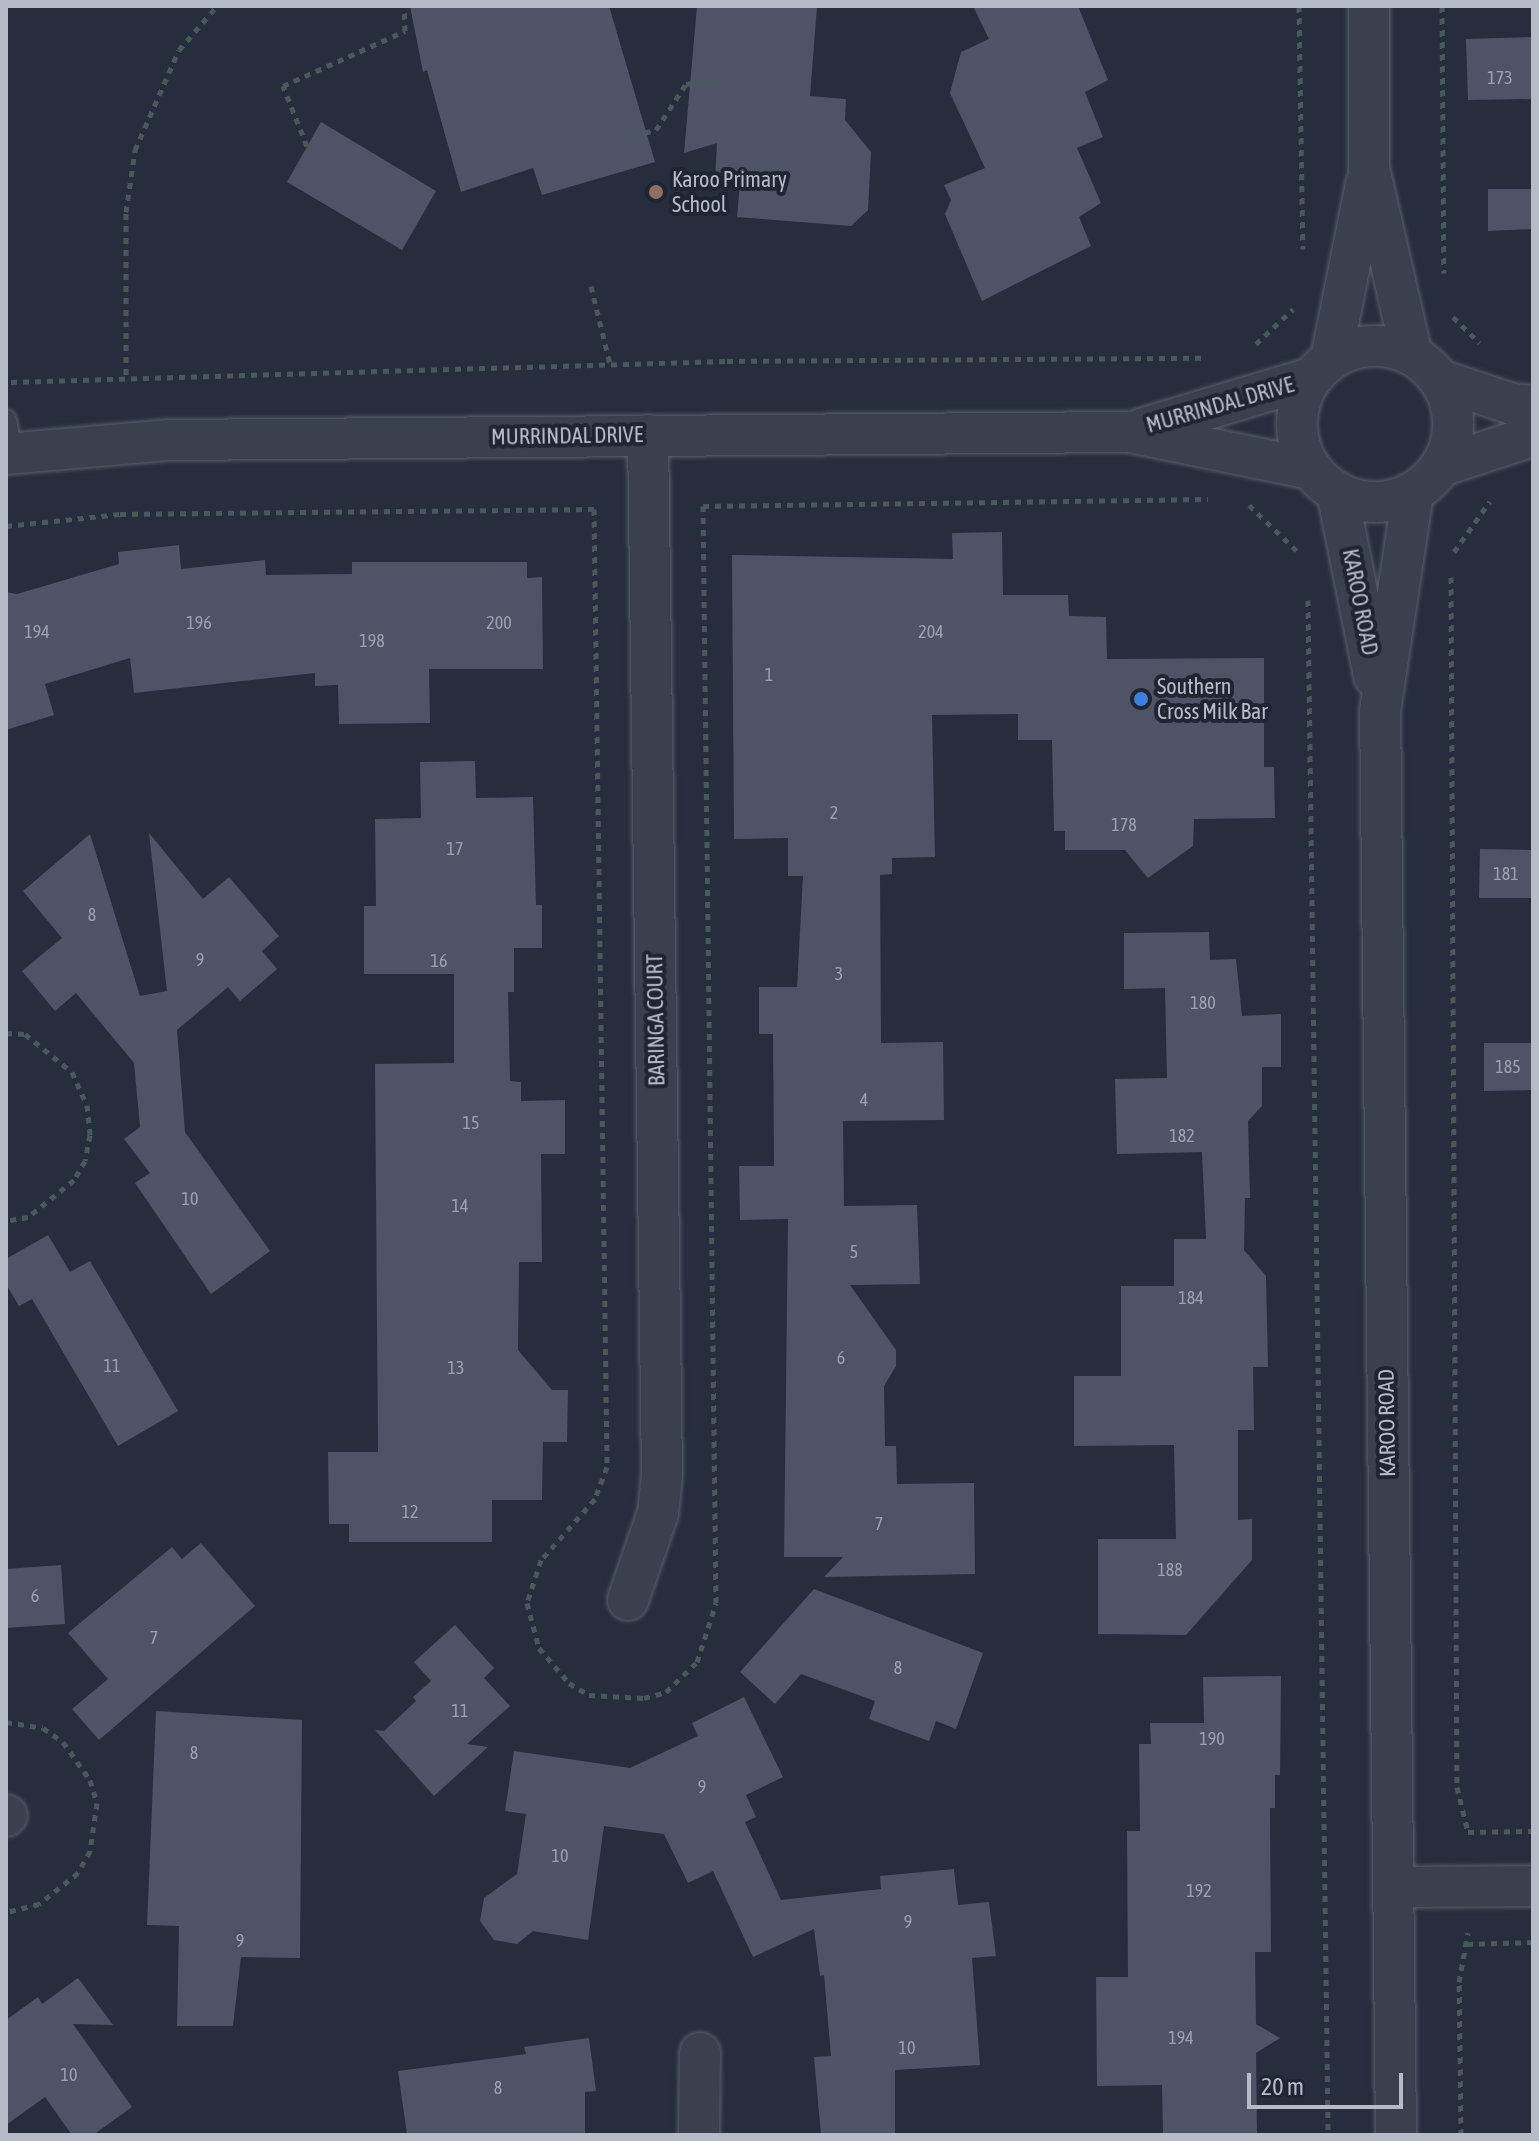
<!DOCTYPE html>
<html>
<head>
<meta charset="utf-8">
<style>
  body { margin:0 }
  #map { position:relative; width:1539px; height:2141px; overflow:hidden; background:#262e3d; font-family:"Asap Condensed",sans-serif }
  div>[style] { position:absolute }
  .building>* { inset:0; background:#4d5466 }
  .path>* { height:5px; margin-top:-2.5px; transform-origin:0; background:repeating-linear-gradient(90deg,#48585d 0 6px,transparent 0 12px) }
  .roads { filter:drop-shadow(0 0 2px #585e6b) drop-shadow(0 0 2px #585e6b) }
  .lane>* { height:20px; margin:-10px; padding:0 10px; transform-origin:10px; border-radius:10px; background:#3a404d }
  .street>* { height:40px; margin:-20px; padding:0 20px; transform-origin:20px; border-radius:20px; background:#3a404d }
  .street>.ring { margin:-20px; padding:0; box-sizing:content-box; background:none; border:40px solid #3a404d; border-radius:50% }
  .dots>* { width:22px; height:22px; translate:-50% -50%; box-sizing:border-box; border:4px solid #1f2532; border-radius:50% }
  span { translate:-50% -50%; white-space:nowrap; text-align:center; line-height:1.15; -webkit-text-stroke:8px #1f2532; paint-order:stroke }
  .number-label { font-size:18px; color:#9ca1b0 }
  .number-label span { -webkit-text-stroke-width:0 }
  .poi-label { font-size:22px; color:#b6bbc8 }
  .left { translate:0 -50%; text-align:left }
  .street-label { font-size:22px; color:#b6bbc8 }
  .frame { position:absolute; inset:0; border:8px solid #b6bbc8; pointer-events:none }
  .scale { position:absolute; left:1247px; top:2073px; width:156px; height:36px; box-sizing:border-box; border:4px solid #b6bbc8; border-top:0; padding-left:10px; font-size:24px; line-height:28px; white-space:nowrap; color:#b6bbc8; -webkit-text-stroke:6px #1f2532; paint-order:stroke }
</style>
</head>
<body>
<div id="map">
  <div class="building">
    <div style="clip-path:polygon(410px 6px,609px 6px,655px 162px,542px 195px,533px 168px,461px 192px,427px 70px,423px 72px)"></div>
    <div style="clip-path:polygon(697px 6px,817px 6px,810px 96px,846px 99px,845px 120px,871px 152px,868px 210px,851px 226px,737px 217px,740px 183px,715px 181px,717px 143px,684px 153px)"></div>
    <div style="clip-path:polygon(973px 6px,1078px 6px,1108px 80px,1085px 92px,1103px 137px,1077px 148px,1101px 203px,1079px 217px,1091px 246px,982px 301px,945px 214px,951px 200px,944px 185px,985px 168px,950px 93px,961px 52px,989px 39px)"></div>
    <div style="clip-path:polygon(1533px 37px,1533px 99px,1468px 100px,1466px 39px)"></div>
    <div style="clip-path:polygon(321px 122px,436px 191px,402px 250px,287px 182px)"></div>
    <div style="clip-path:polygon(1488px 189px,1533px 189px,1533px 229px,1488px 231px)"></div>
    <div style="clip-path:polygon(1002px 532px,1003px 595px,1068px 595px,1069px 616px,1106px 617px,1107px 659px,1264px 658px,1264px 767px,1274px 767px,1275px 818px,1194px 819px,1193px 846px,1148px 878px,1125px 850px,1065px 850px,1065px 831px,1054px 831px,1052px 740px,1018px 740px,1018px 714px,932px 715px,935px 857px,892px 858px,892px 874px,880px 875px,881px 1043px,943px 1042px,944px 1120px,843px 1121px,844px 1206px,917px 1205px,920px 1284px,850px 1285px,896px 1350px,896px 1366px,884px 1386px,885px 1446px,896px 1446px,897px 1484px,974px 1483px,975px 1574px,824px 1577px,843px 1557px,784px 1557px,788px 1219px,740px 1220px,739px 1166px,774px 1166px,773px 1034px,759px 1034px,759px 987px,797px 987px,803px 876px,788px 876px,788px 838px,734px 839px,732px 555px,953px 559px,952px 533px)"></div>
    <div style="clip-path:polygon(179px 545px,181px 569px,265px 560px,266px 575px,352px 574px,352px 562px,527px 562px,527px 578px,542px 577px,543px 669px,429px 669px,430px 723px,339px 724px,338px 685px,315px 686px,315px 673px,134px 693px,130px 658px,45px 684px,54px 715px,6px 730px,6px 592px,17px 594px,119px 564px,118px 552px)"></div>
    <div style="clip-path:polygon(475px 761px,476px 798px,533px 797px,536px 905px,542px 905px,542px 948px,514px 948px,514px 992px,508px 992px,510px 1081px,521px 1082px,521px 1101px,565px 1100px,565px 1154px,541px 1154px,542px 1262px,519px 1262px,518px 1350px,552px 1390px,568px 1390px,567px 1442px,543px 1442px,542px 1500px,492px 1500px,492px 1542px,349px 1542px,349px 1524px,329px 1524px,328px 1452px,378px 1452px,375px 1064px,454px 1063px,454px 974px,364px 974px,364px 906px,376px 906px,375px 819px,421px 818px,420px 762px)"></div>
    <div style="clip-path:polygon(149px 833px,203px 899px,229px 877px,279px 936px,262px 951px,277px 969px,240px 1001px,228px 987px,177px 1030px,185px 1132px,270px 1251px,211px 1294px,135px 1183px,150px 1173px,124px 1139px,140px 1127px,134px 1063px,76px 993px,55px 1011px,22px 971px,62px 938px,23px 891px,90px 834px,140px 996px,167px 991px)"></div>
    <div style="clip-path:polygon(1480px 849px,1533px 850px,1533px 898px,1479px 898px)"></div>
    <div style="clip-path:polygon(1209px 932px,1210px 960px,1236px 959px,1242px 1016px,1281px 1014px,1281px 1067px,1262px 1067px,1262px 1106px,1248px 1121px,1250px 1198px,1245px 1198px,1244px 1250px,1266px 1276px,1268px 1367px,1253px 1367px,1254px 1430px,1238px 1430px,1238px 1520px,1252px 1519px,1252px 1560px,1186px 1635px,1098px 1634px,1098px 1539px,1176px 1539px,1174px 1445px,1074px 1446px,1074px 1376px,1121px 1376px,1121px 1286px,1174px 1286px,1174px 1239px,1206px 1239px,1202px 1152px,1117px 1154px,1115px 1079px,1167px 1078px,1165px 988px,1124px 989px,1124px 933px)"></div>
    <div style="clip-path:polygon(1484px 1043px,1533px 1043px,1533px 1090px,1484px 1091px)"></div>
    <div style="clip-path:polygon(48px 1235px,70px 1272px,90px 1261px,178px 1411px,118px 1446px,32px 1299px,19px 1306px,6px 1284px,6px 1259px)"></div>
    <div style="clip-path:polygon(201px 1543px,255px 1606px,99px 1740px,72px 1709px,108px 1679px,68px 1633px,172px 1547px,182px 1559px)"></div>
    <div style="clip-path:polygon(61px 1565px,65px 1624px,6px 1628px,6px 1569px)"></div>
    <div style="clip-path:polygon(814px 1589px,983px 1653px,956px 1729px,936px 1721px,929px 1741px,869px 1719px,875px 1701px,801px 1674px,775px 1704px,740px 1672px)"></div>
    <div style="clip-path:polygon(455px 1625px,494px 1668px,484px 1678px,510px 1706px,467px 1744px,488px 1747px,434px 1796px,375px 1730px,384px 1731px,416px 1701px,413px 1697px,431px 1681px,414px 1662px)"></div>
    <div style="clip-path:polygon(1281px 1676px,1280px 1775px,1275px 1775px,1275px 1808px,1270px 1808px,1271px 1952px,1255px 1952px,1256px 2024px,1280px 2038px,1256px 2053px,1257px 2135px,1163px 2135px,1162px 2085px,1097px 2086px,1096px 1977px,1128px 1977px,1127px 1831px,1140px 1831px,1139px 1744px,1151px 1744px,1150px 1723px,1204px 1723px,1203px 1677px)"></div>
    <div style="clip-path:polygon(744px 1697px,783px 1777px,746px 1795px,756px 1817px,745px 1822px,781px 1900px,881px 1889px,880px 1876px,954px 1869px,958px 1905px,989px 1902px,996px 1956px,972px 1958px,980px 2065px,895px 2070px,895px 2135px,821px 2135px,814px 2057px,831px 2056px,824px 1975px,820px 1976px,814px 1929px,753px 1957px,713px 1871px,688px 1883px,664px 1834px,604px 1826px,588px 1940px,533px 1931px,517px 1944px,494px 1940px,480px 1921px,484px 1898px,517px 1874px,526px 1814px,505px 1811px,514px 1751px,630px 1768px,698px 1736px,692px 1723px)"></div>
    <div style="clip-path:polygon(156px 1711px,302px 1720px,300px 1958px,241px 1957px,233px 2026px,177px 2026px,179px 1926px,147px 1925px)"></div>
    <div style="clip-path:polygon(78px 1978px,113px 2025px,73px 2024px,132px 2107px,93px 2135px,72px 2135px,45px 2097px,6px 2125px,6px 2020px,38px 1997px,42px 2004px)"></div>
    <div style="clip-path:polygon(589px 2038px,596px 2091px,585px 2092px,585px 2135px,407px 2135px,398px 2071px,526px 2054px,524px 2047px)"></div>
  </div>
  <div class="path">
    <div style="left:1299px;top:6px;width:243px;rotate:89.1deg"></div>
    <div style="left:1442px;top:6px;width:267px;rotate:89.6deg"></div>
    <div style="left:633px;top:135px;width:24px;rotate:-12deg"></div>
    <div style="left:656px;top:130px;width:55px;rotate:-56.9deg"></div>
    <div style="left:686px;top:84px;width:37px;rotate:-8deg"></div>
    <div style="left:307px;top:146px;width:65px;rotate:-111.8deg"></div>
    <div style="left:283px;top:86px;width:134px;rotate:-24.3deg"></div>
    <div style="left:405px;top:31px;width:25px;rotate:-92deg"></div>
    <div style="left:591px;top:286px;width:80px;rotate:76.3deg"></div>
    <div style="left:1453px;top:317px;width:37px;rotate:44deg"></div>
    <div style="left:1256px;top:344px;width:51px;rotate:-43.4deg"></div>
    <div style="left:126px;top:375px;width:163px;rotate:-90deg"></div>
    <div style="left:126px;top:212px;width:63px;rotate:-81.7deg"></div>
    <div style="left:135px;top:150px;width:109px;rotate:-66.3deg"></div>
    <div style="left:179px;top:50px;width:58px;rotate:-49.2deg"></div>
    <div style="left:11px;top:382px;width:716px;rotate:-1.68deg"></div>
    <div style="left:727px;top:361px;width:478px;rotate:-0.4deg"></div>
    <div style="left:1249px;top:505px;width:69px;rotate:43.8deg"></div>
    <div style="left:6px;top:526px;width:115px;rotate:-6deg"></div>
    <div style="left:120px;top:514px;width:474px;rotate:-0.6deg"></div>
    <div style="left:594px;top:509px;width:958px;rotate:89.22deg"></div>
    <div style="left:607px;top:1467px;width:34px;rotate:111deg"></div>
    <div style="left:595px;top:1499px;width:81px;rotate:131.5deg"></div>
    <div style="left:541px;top:1560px;width:45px;rotate:108deg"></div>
    <div style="left:527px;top:1603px;width:47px;rotate:75.1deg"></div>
    <div style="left:539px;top:1648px;width:46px;rotate:49.4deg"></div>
    <div style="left:569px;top:1683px;width:23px;rotate:31deg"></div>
    <div style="left:589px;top:1695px;width:55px;rotate:3.1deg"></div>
    <div style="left:644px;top:1698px;width:23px;rotate:-15deg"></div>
    <div style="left:666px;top:1692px;width:43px;rotate:-44.1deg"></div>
    <div style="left:697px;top:1662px;width:62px;rotate:-72.1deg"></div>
    <div style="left:716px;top:1603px;width:1097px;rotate:-90.68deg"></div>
    <div style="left:703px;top:506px;width:505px;rotate:-0.79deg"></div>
    <div style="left:1454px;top:552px;width:62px;rotate:-54.8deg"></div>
    <div style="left:1451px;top:577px;width:1210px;rotate:89.72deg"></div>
    <div style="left:1457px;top:1787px;width:46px;rotate:76.3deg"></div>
    <div style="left:1468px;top:1832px;width:65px;rotate:-0.9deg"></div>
    <div style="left:1308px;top:600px;width:1535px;rotate:89.25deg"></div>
    <div style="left:6px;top:1033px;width:19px;rotate:3deg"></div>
    <div style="left:25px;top:1034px;width:60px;rotate:39deg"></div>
    <div style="left:72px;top:1072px;width:36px;rotate:66deg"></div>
    <div style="left:87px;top:1105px;width:30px;rotate:84deg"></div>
    <div style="left:90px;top:1135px;width:26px;rotate:101deg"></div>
    <div style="left:85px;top:1161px;width:22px;rotate:120deg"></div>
    <div style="left:74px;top:1180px;width:59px;rotate:141.2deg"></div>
    <div style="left:28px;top:1217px;width:22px;rotate:170deg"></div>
    <div style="left:6px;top:1722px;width:37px;rotate:9deg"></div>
    <div style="left:43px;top:1728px;width:24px;rotate:35deg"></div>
    <div style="left:63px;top:1742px;width:47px;rotate:54.6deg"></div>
    <div style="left:90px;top:1780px;width:24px;rotate:73deg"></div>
    <div style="left:97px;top:1803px;width:49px;rotate:98.3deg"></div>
    <div style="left:90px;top:1851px;width:25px;rotate:119deg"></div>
    <div style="left:78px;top:1873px;width:50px;rotate:141.5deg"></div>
    <div style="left:39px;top:1904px;width:34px;rotate:166deg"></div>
    <div style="left:1467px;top:1944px;width:66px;rotate:-1.7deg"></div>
    <div style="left:1461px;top:2135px;width:153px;rotate:-90.7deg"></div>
    <div style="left:1459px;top:1982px;width:50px;rotate:-79.6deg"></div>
  </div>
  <div class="roads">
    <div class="lane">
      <div style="left:6px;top:420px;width:34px;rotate:80deg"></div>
    </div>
    <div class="street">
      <div style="left:1369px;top:6px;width:162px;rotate:90deg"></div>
      <div style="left:1369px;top:168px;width:192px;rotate:77.1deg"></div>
      <div class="ring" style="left:1297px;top:346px;width:116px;height:116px"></div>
      <div style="left:1331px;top:359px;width:178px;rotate:-78.7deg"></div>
      <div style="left:1440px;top:380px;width:76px;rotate:18.4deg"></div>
      <div style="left:1512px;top:404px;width:21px;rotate:5deg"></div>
      <div style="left:1141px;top:429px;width:177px;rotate:-16.7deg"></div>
      <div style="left:6px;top:454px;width:165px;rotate:-4.9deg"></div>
      <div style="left:170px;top:440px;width:959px;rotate:-0.48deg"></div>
      <div style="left:1129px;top:432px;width:186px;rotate:11.5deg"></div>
      <div style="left:1441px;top:466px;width:97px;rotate:-18.1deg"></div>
      <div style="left:1337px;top:492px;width:188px;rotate:78.6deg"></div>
      <div style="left:628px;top:1600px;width:92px;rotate:-71deg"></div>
      <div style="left:658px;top:1513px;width:38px;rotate:-84deg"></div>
      <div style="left:662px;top:1475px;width:1040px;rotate:-90.77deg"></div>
      <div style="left:6px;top:1816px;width:1px;rotate:-45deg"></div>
      <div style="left:1393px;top:1887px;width:140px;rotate:-0.4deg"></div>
      <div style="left:699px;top:2135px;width:82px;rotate:-89.3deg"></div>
      <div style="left:1396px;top:2135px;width:1424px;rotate:-90.64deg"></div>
      <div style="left:1380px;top:711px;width:221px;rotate:-81.4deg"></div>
    </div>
  </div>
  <div class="dots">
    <div style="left:656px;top:192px;background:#8d6e63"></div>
    <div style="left:1141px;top:699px;background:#3f7fe0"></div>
  </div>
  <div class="number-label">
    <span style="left:1500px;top:78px">173</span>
    <span style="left:199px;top:623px">196</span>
    <span style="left:499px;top:623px">200</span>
    <span style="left:37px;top:632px">194</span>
    <span style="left:931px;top:632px">204</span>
    <span style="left:372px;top:641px">198</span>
    <span style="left:769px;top:675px">1</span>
    <span style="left:834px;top:813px">2</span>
    <span style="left:1124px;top:825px">178</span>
    <span style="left:455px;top:849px">17</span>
    <span style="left:1506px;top:874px">181</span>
    <span style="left:92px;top:915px">8</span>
    <span style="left:200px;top:960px">9</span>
    <span style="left:439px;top:961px">16</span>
    <span style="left:839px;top:974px">3</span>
    <span style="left:1203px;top:1003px">180</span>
    <span style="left:1508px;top:1067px">185</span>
    <span style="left:864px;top:1100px">4</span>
    <span style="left:471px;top:1123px">15</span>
    <span style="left:1182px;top:1136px">182</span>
    <span style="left:190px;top:1199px">10</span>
    <span style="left:460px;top:1206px">14</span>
    <span style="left:854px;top:1252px">5</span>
    <span style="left:1191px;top:1298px">184</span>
    <span style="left:841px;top:1358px">6</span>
    <span style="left:112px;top:1366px">11</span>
    <span style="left:456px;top:1368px">13</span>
    <span style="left:410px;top:1512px">12</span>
    <span style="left:879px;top:1524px">7</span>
    <span style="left:1170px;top:1570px">188</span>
    <span style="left:35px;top:1596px">6</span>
    <span style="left:154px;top:1638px">7</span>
    <span style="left:898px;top:1668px">8</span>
    <span style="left:460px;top:1711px">11</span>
    <span style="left:1212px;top:1739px">190</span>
    <span style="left:194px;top:1753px">8</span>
    <span style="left:702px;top:1787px">9</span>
    <span style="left:560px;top:1856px">10</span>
    <span style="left:1199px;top:1891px">192</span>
    <span style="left:908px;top:1922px">9</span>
    <span style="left:240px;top:1941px">9</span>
    <span style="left:1181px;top:2038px">194</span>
    <span style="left:907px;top:2048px">10</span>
    <span style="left:69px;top:2075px">10</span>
    <span style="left:498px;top:2088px">8</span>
  </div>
  <div class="poi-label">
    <span class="left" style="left:672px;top:192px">Karoo Primary<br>School</span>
    <span class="left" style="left:1157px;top:699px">Southern<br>Cross Milk Bar</span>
  </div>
  <div class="street-label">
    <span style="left:1220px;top:405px;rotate:-16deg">MURRINDAL DRIVE</span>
    <span style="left:567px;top:436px;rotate:-1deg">MURRINDAL DRIVE</span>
    <span style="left:1360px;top:602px;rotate:79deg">KAROO ROAD</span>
    <span style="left:656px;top:1020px;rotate:-91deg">BARINGA COURT</span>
    <span style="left:1387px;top:1423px;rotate:-91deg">KAROO ROAD</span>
  </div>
  <div class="frame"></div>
  <div class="scale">20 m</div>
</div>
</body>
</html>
